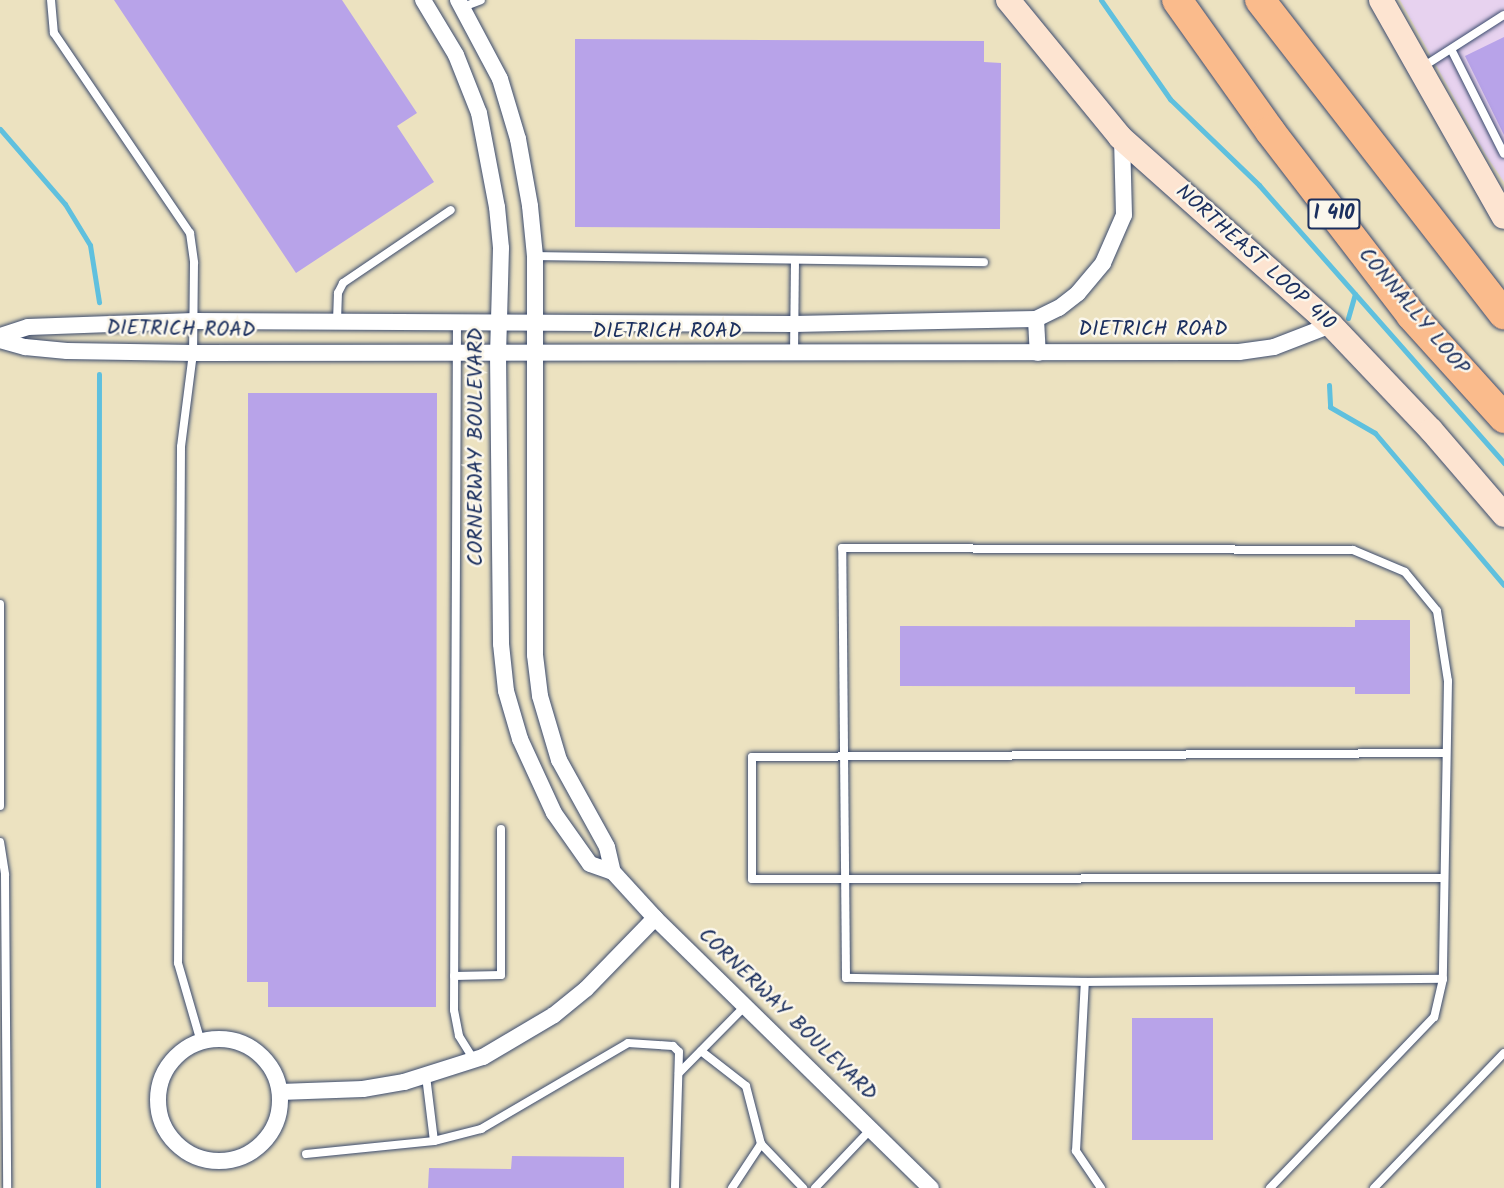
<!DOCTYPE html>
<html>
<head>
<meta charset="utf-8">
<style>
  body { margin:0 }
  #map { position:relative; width:1504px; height:1188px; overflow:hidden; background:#ece2c0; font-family:Kalam,sans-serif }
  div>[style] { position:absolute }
  .built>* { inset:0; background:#e7d2ef }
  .stream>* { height:5px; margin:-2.5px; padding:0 2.5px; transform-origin:2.5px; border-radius:2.5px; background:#5fc0de }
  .building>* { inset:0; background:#b8a3e9 }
  .roads { filter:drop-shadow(0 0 2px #3a4a6d) drop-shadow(0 0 2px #3a4a6d) }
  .lane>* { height:8px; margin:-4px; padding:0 4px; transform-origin:4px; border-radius:4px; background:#fff }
  .street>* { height:16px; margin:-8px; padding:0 8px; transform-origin:8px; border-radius:8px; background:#fff }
  .street>.ring { margin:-8px; padding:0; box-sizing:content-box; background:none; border:16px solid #fff; border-radius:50% }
  .secondary>* { height:24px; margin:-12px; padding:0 12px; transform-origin:12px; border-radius:12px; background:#fde4d1 }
  .highway>* { height:30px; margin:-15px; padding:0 15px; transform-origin:15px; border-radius:15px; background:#fabb8c }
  span { translate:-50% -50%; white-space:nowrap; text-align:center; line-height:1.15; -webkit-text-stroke:5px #fbf7ec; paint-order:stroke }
  .shield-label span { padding:2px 4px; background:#fbf7ec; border:2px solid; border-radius:4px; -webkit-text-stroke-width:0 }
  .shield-label { font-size:20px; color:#1b2f5e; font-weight:700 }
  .street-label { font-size:21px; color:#1b2f5e }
</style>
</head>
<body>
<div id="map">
  <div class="built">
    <div style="clip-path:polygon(1400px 0,1504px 0,1504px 182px,1486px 155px)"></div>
  </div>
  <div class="stream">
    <div style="left:1101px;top:0;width:121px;rotate:55.1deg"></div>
    <div style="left:1170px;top:99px;width:124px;rotate:44deg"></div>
    <div style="left:1259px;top:185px;width:371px;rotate:48.6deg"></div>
    <div style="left:0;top:129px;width:99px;rotate:49.1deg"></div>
    <div style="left:65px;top:204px;width:48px;rotate:58.6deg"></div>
    <div style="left:90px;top:245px;width:58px;rotate:81deg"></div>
    <div style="left:1348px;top:318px;width:25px;rotate:-74deg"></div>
    <div style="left:1329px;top:385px;width:22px;rotate:87deg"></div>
    <div style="left:1330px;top:407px;width:52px;rotate:30deg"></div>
    <div style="left:1375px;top:433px;width:199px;rotate:49.7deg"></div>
    <div style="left:98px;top:1188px;width:814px;rotate:-89.93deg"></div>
  </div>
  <div class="building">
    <div style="clip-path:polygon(114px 0,342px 0,417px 113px,397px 126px,434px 182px,296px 273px)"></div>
    <div style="clip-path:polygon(1504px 37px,1504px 135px,1465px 56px)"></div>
    <div style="clip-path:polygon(575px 39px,984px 41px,984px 62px,1001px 63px,1000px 229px,575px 227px)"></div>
    <div style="clip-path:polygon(248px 393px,437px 393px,436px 1007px,268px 1007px,268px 982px,247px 982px)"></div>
    <div style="clip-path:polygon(1355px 620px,1410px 620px,1410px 694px,1355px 694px,1355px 687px,900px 686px,900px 626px,1355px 627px)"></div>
    <div style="clip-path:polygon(1132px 1018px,1213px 1018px,1213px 1140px,1132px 1140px)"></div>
    <div style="clip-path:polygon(512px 1156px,624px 1157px,624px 1188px,428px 1188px,429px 1168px,511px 1169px)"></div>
  </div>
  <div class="roads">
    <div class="lane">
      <div style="left:51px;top:0;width:33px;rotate:85deg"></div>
      <div style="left:54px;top:33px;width:242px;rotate:55.8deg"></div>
      <div style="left:190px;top:233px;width:30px;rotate:82deg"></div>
      <div style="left:194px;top:263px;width:90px;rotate:90.6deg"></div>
      <div style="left:193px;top:353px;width:95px;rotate:97.3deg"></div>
      <div style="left:181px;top:447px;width:516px;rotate:90.33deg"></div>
      <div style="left:178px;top:963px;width:82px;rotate:73.8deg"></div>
      <div style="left:463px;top:7px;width:19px;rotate:-21deg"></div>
      <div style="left:1452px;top:51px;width:115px;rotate:63.2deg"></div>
      <div style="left:1421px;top:68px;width:98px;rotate:-32.6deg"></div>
      <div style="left:535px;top:256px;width:449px;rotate:0.8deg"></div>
      <div style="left:337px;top:321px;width:28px;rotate:-88deg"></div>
      <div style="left:338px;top:293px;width:11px;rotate:-63deg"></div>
      <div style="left:343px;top:283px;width:130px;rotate:-34.1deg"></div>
      <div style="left:457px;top:321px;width:689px;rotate:90.25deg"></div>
      <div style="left:454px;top:1010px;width:26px;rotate:79deg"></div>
      <div style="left:459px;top:1036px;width:28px;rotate:58deg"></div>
      <div style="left:794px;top:355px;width:93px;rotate:-89.4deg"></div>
      <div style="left:0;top:604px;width:202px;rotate:90deg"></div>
      <div style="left:0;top:842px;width:33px;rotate:81deg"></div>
      <div style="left:5px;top:875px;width:313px;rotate:89.6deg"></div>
      <div style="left:1444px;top:878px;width:692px;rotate:179.92deg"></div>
      <div style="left:752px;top:879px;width:122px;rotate:-90deg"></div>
      <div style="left:752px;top:757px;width:694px;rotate:-0.33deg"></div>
      <div style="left:454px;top:976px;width:47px;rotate:-1.2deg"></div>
      <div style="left:501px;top:975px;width:146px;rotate:-90deg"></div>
      <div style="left:1085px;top:982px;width:358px;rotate:-0.5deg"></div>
      <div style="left:701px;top:1051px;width:57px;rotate:37.9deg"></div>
      <div style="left:746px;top:1086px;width:60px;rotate:75.5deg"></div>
      <div style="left:761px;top:1144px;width:61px;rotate:46.3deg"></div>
      <div style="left:679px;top:1073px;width:94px;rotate:-45.4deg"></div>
      <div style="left:426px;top:1076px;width:65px;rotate:83deg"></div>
      <div style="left:306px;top:1154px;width:129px;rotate:-5.8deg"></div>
      <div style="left:434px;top:1141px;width:49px;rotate:-14.3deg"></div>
      <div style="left:481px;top:1129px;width:170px;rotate:-30.3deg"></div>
      <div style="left:628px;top:1043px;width:45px;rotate:3.8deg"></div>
      <div style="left:673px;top:1046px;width:8px;rotate:45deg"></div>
      <div style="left:679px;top:1052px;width:136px;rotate:91.7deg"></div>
      <div style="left:732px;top:1188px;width:53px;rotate:-56.6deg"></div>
      <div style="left:815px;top:1188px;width:81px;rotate:-46.5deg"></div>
      <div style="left:1101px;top:1188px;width:45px;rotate:-124deg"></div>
      <div style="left:1076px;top:1151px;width:169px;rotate:-87deg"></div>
      <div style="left:1085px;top:982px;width:239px;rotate:-179deg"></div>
      <div style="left:846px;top:978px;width:430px;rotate:-90.5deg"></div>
      <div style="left:842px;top:548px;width:511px;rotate:0.22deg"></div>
      <div style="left:1353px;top:550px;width:56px;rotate:22.9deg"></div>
      <div style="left:1405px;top:572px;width:50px;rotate:50.6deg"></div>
      <div style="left:1437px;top:611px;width:71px;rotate:81.1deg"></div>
      <div style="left:1448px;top:681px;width:298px;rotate:91deg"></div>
      <div style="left:1443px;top:979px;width:39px;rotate:103deg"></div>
      <div style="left:1434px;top:1017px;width:237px;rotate:133.8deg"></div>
      <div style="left:1374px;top:1188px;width:187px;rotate:-46.1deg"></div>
    </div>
    <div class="street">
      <div style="left:423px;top:0;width:64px;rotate:59deg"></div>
      <div style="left:456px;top:55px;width:62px;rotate:68.4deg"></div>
      <div style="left:479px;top:113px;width:96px;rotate:79.2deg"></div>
      <div style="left:497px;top:207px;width:41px;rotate:84.4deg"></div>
      <div style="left:501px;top:248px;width:106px;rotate:91.6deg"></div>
      <div style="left:498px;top:354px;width:290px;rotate:89.4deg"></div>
      <div style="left:501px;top:644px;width:47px;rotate:83.9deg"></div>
      <div style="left:506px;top:691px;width:50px;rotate:73.7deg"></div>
      <div style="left:520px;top:739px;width:81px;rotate:65.3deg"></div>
      <div style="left:554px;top:813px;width:62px;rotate:54.8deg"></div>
      <div style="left:590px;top:864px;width:24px;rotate:19deg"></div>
      <div style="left:458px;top:0;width:89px;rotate:62deg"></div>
      <div style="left:500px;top:79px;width:63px;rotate:73.3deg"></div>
      <div style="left:518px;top:139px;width:68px;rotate:79.8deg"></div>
      <div style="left:530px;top:206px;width:50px;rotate:84.3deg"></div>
      <div style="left:535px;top:256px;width:399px;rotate:90deg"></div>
      <div style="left:535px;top:655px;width:41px;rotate:83deg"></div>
      <div style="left:540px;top:696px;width:67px;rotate:73.5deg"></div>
      <div style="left:559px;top:760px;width:99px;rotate:61.1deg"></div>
      <div style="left:607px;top:847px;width:26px;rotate:77deg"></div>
      <div style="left:613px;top:872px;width:62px;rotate:47.6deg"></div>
      <div style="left:655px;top:918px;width:386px;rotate:44.4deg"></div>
      <div style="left:1036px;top:319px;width:34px;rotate:87deg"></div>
      <div style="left:0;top:336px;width:29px;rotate:-18deg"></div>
      <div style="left:28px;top:327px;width:166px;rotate:-2.1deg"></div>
      <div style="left:194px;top:321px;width:600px;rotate:0.29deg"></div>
      <div style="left:794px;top:324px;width:242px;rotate:-1.2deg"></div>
      <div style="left:1036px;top:319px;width:25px;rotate:-26deg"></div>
      <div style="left:1059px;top:308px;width:24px;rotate:-38deg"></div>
      <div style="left:1078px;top:293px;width:39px;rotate:-50deg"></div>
      <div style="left:1103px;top:263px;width:52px;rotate:-66.4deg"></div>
      <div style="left:1124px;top:215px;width:76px;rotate:-91.5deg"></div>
      <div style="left:0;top:340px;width:26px;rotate:16deg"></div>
      <div style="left:25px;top:347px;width:42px;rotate:5.4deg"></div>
      <div style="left:67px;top:351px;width:126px;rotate:0.9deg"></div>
      <div style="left:193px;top:353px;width:1046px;rotate:-0.05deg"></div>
      <div style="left:1239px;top:352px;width:35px;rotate:-8deg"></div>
      <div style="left:1274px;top:347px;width:61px;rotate:-21.1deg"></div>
      <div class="ring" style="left:158px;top:1039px;width:106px;height:106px"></div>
      <div style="left:280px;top:1092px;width:83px;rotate:-2.1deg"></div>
      <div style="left:363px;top:1089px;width:42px;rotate:-9.7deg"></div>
      <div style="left:404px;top:1082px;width:83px;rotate:-17.6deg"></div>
      <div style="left:483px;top:1057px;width:82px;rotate:-30.6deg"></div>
      <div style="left:554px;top:1015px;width:41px;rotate:-39.1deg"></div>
      <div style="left:586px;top:989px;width:99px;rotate:-45.8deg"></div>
    </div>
    <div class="secondary">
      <div style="left:1008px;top:0;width:177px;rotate:50.7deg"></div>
      <div style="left:1120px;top:137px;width:283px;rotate:41.7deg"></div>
      <div style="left:1331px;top:325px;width:145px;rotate:46.4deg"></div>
      <div style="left:1431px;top:430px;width:112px;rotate:49.3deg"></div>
      <div style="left:1381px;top:0;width:249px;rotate:60.5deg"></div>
    </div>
    <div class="highway">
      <div style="left:1177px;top:0;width:161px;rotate:54.6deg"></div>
      <div style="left:1270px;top:131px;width:232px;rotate:52.5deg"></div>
      <div style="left:1411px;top:315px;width:139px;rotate:47.9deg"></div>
      <div style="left:1260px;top:0;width:398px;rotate:52.2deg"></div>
    </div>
  </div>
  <div class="shield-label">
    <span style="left:1334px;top:214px">I 410</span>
  </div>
  <div class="street-label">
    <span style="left:1255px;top:258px;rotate:42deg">NORTHEAST LOOP 410</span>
    <span style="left:1413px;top:312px;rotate:50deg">CONNALLY LOOP</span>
    <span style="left:181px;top:330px;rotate:1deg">DIETRICH ROAD</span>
    <span style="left:1153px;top:330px">DIETRICH ROAD</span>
    <span style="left:667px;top:332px">DIETRICH ROAD</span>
    <span style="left:477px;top:447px;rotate:-90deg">CORNERWAY BOULEVARD</span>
    <span style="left:787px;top:1015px;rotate:44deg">CORNERWAY BOULEVARD</span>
  </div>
</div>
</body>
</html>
